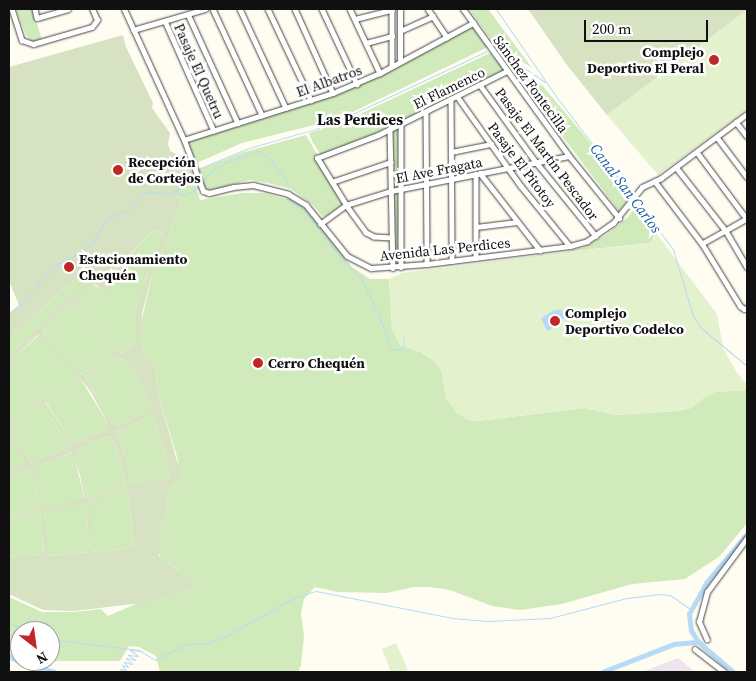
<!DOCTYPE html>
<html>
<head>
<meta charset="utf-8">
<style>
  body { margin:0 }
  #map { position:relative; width:756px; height:681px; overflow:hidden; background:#fffdf2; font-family:"Source Serif 4",serif }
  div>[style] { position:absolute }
  .industrial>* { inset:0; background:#ede4ee }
  .green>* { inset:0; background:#d1eabb }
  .cemetery>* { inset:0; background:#d6e2c2 }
  .pitch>* { inset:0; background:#e3f1cd }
  .water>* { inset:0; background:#b7dbf6 }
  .stream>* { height:1px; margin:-0.5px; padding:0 0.5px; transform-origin:0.5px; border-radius:0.5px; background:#b7dbf6 }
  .canal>* { height:4.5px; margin:-2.25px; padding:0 2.25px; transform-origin:2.25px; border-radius:2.25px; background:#b7dbf6 }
  .roads { filter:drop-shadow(0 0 1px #434343) drop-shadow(0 0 1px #434343) }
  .minor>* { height:4.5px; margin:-2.25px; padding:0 2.25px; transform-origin:2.25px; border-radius:2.25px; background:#fff }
  .tertiary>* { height:5px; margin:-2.5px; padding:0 2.5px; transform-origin:2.5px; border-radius:2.5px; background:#fff }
  .dots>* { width:14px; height:14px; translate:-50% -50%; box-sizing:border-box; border:2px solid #fff; border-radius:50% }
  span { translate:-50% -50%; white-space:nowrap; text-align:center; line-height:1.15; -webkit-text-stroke:5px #fff; paint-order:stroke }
  .poi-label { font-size:14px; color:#101010; font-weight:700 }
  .right { translate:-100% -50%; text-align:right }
  .left { translate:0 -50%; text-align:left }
  .street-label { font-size:14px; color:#101010 }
  .neighbourhood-label { font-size:15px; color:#101010; font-weight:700 }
  .water-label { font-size:15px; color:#185ea2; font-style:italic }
  .frame { position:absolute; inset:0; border:10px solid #101010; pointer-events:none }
  .north { position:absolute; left:10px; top:621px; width:50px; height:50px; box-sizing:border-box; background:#fff; border:1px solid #9f9f9f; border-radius:50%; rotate:150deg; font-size:14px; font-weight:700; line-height:20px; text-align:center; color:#101010 }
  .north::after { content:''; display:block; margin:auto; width:18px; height:22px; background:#c02828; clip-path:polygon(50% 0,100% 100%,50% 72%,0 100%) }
  .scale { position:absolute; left:584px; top:20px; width:124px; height:22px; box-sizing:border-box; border:2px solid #101010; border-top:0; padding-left:6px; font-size:15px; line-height:18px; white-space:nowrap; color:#101010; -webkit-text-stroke:4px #fff; paint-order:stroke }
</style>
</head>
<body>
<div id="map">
  <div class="industrial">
    <div style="clip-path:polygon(678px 658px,695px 672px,642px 672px)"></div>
  </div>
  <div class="green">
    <div style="clip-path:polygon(16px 9px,33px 9px,42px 41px,31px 41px,26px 35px)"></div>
    <div style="clip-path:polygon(469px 9px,488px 9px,532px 68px,492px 41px)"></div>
    <div style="clip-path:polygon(473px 25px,488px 47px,338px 119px,242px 143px,197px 163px,187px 140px,351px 88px)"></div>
    <div style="clip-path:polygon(490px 53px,505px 70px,370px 136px,321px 155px,313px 143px,309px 133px,347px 120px)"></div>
    <div style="clip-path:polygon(503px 58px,542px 85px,633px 194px,619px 211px)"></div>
    <div style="clip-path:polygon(398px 126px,400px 261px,393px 262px,391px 129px)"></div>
    <div style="clip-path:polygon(306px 135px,343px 201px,341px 206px,326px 216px,323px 217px,313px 205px,291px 189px,268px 183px,250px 180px,210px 190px,204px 187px,197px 170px,244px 152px)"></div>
    <div style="clip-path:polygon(189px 164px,200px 200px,242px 193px,264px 193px,286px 199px,293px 197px,305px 207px,352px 267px,370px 279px,389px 279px,392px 328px,400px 345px,421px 352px,433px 360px,442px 372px,446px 399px,466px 419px,478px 421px,585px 408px,615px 415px,678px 411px,691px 408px,706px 396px,715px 392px,747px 390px,747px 523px,720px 556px,685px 579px,632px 584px,562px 604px,520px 610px,492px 606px,450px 590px,429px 587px,414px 587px,387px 593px,338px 592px,315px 587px,304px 599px,301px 613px,304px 636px,301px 665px,298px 672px,160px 672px,156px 656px,139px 647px,129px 646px,120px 661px,48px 661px,50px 661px,50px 631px,20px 631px,20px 651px,9px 647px,9px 597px,42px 612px,75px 612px,101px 609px,108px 616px,147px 599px,178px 570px,161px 558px,158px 550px,161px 524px,166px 514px,169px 490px,178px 483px,178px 460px,157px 391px,156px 369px,144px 353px,141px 342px,141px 323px,153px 271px,180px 208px,179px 193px)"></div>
    <div style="clip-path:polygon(637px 205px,656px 233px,651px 243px,565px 252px,585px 247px,606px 235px,627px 218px)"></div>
    <div style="clip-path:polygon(153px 231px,164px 233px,146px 278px,136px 342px,122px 354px,74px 300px,92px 284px,99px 288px,114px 277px,111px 274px)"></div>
    <div style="clip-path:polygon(87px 269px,94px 276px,70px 299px,62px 290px)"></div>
    <div style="clip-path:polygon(60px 292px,68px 300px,9px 357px,9px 339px)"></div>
    <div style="clip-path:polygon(72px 303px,113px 348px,113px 356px,82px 374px,42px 331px)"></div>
    <div style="clip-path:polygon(40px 334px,78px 376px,44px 400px,9px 362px)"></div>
    <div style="clip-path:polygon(113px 358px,123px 359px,139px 381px,151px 407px,149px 412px,118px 425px,112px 423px,85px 377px)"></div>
    <div style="clip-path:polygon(9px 366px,41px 401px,9px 423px)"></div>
    <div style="clip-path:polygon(80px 378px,108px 423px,104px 431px,73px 444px,45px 401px)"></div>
    <div style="clip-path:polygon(42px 404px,70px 445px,31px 463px,9px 430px,9px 426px)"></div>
    <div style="clip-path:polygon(153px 415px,166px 456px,169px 477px,131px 486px,127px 461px,117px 436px,119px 430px)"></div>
    <div style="clip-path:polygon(9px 436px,27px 465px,9px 473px)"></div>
    <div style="clip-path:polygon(107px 436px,112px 438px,121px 462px,126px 488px,88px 498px,75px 451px)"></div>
    <div style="clip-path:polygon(73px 452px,85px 499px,44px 509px,33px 468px)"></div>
    <div style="clip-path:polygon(29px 469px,37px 490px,40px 509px,9px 517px,9px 478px)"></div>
    <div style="clip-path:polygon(128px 491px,134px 548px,92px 552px,88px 501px)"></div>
    <div style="clip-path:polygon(86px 501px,89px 552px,47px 556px,44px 513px)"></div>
    <div style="clip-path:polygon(40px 512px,44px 554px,9px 557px,9px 520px)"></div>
  </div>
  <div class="cemetery">
    <div style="clip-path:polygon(528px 9px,747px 9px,747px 10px,607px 115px,567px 65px)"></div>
    <div style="clip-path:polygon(evenodd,123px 35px,126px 47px,153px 103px,152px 108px,170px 133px,168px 144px,170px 151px,178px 155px,186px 155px,189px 164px,179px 193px,180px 208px,153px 271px,142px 313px,141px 342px,144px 353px,156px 369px,157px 391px,180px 471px,180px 481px,169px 490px,166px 514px,161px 524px,159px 556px,194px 583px,192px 588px,154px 600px,134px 604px,74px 611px,43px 610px,9px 594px,9px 557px,44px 554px,40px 512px,9px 520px,9px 517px,40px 509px,37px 490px,29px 469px,9px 478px,9px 473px,26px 464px,9px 436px,9px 430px,31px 463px,70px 445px,42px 404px,9px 426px,9px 423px,41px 401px,9px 366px,9px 357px,67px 300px,60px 292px,9px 339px,9px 314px,19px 305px,9px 281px,9px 67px,123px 35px,153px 231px,164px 233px,151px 263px,136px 313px,136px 342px,122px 354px,74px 300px,94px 284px,103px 290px,112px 288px,115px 280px,111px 273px,153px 231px,123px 35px,87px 269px,94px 276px,69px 298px,62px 290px,87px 269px,123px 35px,72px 303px,113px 348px,113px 356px,82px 374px,42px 331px,72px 303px,123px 35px,39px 334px,78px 376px,44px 400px,9px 362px,39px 334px,123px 35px,113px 358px,123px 359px,139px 381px,151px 407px,148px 412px,118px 425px,112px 423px,85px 377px,113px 358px,123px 35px,80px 378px,91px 392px,108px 423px,104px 431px,73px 444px,45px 402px,80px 378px,123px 35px,153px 415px,166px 456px,169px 477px,131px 485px,127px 461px,117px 436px,119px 430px,153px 415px,123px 35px,107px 436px,112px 438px,121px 462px,126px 488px,88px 498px,75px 451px,107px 436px,123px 35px,72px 452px,80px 475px,85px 498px,44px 509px,34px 468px,72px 452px,123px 35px,128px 491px,134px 548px,92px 552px,89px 501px,128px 491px,123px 35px,86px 502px,89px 552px,48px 556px,44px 513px,86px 502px)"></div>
  </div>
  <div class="pitch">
    <div style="clip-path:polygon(747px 10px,747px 110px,658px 175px,607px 115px)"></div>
    <div style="clip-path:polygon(656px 233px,717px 314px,723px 348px,736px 371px,747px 385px,747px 390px,715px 392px,706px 396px,691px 408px,678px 411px,615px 415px,585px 408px,478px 421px,466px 419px,457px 413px,446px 399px,442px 372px,433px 360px,422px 352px,400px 345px,392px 328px,389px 279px,402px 273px,565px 252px,646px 244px,654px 240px)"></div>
    <div style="clip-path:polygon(396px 643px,408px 670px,403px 672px,391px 672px,382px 649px)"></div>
  </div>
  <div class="water">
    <div style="clip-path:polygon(562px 309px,564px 319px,552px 321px,555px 327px,547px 331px,541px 318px,552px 311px)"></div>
  </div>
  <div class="stream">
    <div style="left:496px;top:9px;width:104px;rotate:55.5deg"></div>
    <div style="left:555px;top:95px;width:127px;rotate:52.7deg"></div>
    <div style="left:496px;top:49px;width:59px;rotate:34deg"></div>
    <div style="left:198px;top:169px;width:55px;rotate:-22.4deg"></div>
    <div style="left:249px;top:148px;width:83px;rotate:-16deg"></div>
    <div style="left:329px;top:125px;width:174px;rotate:-25.1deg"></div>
    <div style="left:202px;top:182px;width:11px;rotate:-52deg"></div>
    <div style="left:209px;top:173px;width:19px;rotate:-32deg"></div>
    <div style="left:225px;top:163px;width:34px;rotate:-21deg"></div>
    <div style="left:257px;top:151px;width:13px;rotate:29deg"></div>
    <div style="left:268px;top:157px;width:22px;rotate:51deg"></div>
    <div style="left:282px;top:174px;width:11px;rotate:63deg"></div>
    <div style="left:177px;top:191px;width:5px;rotate:53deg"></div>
    <div style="left:180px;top:195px;width:10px;rotate:-11deg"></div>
    <div style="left:190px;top:193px;width:10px;rotate:-37deg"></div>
    <div style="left:635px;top:199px;width:63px;rotate:52.8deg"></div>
    <div style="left:673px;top:249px;width:70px;rotate:73.4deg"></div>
    <div style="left:693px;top:316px;width:14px;rotate:56deg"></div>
    <div style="left:701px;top:328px;width:60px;rotate:39.6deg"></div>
    <div style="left:289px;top:200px;width:18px;rotate:34deg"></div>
    <div style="left:304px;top:210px;width:56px;rotate:52.9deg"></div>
    <div style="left:338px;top:255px;width:33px;rotate:45deg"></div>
    <div style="left:361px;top:278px;width:44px;rotate:64.6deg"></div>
    <div style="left:380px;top:318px;width:32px;rotate:70deg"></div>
    <div style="left:391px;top:348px;width:4px;rotate:34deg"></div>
    <div style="left:394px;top:350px;width:9px;rotate:-13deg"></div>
    <div style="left:403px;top:348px;width:11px;rotate:-85deg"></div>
    <div style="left:9px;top:313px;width:15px;rotate:-37deg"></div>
    <div style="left:21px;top:304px;width:50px;rotate:-49deg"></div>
    <div style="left:54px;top:266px;width:33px;rotate:-27deg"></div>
    <div style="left:83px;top:251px;width:9px;rotate:-41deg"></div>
    <div style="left:90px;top:245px;width:32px;rotate:-58deg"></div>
    <div style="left:107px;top:218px;width:24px;rotate:-19deg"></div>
    <div style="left:130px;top:210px;width:20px;rotate:-53deg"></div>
    <div style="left:142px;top:194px;width:8px;rotate:-14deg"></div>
    <div style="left:150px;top:192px;width:18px;rotate:3deg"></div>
    <div style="left:168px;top:193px;width:9px;rotate:-18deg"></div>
    <div style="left:177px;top:190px;width:23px;rotate:-50deg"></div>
    <div style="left:9px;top:622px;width:20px;rotate:27deg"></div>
    <div style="left:50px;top:639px;width:90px;rotate:7deg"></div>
    <div style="left:139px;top:650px;width:19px;rotate:32deg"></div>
    <div style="left:155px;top:660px;width:36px;rotate:-27deg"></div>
    <div style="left:187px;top:644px;width:21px;rotate:-3deg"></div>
    <div style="left:208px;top:643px;width:19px;rotate:-21deg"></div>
    <div style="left:226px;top:636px;width:78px;rotate:-29.2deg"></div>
    <div style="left:294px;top:598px;width:23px;rotate:-18deg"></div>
    <div style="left:316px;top:591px;width:139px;rotate:11.2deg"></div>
    <div style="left:452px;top:618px;width:37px;rotate:5deg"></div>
    <div style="left:489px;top:621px;width:61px;rotate:-2.8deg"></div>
    <div style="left:550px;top:618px;width:80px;rotate:-14.6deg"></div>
    <div style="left:627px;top:598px;width:31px;rotate:-7deg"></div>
    <div style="left:658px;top:594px;width:12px;rotate:5deg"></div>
    <div style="left:670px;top:595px;width:24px;rotate:35deg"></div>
    <div style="left:119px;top:672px;width:1px"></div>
    <div style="left:123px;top:672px;width:4px;rotate:-135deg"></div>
    <div style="left:120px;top:669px;width:6px;rotate:9deg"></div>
    <div style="left:126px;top:670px;width:6px;rotate:-129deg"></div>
    <div style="left:122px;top:665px;width:6px;rotate:18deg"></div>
    <div style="left:128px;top:667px;width:6px;rotate:-129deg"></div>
    <div style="left:124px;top:662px;width:8px;rotate:14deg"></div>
    <div style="left:132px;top:664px;width:8px;rotate:-135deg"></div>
    <div style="left:126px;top:658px;width:9px;rotate:13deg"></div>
    <div style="left:135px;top:660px;width:9px;rotate:-144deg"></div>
    <div style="left:128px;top:655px;width:10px;rotate:6deg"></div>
    <div style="left:138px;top:656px;width:10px;rotate:-143deg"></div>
    <div style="left:130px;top:650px;width:9px;rotate:6deg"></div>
  </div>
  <div class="canal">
    <div style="left:9px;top:656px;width:16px;rotate:27deg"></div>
    <div style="left:23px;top:663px;width:33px;rotate:16deg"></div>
    <div style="left:602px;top:672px;width:77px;rotate:-21.3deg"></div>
    <div style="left:674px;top:644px;width:24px;rotate:-5deg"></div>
    <div style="left:733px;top:672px;width:46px;rotate:-139.4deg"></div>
    <div style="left:698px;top:642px;width:13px;rotate:-122deg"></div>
    <div style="left:691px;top:631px;width:17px;rotate:-97deg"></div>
    <div style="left:689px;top:614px;width:35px;rotate:-61deg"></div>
    <div style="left:706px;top:583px;width:64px;rotate:-50.1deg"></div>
  </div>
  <div class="roads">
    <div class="minor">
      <div style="left:12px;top:9px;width:33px;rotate:72deg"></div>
      <div style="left:22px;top:40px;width:12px;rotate:20deg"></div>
      <div style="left:33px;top:44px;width:61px;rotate:-16.1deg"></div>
      <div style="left:92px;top:27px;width:9px;rotate:-54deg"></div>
      <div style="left:97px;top:20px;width:12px;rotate:-114deg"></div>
      <div style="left:35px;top:9px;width:9px;rotate:77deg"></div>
      <div style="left:37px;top:18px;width:32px;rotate:-16deg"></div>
      <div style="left:213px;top:9px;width:117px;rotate:65.2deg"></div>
      <div style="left:240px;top:9px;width:109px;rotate:65.1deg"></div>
      <div style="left:268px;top:9px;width:101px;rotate:64.7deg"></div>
      <div style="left:295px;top:9px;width:92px;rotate:65.7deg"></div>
      <div style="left:322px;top:9px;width:83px;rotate:65deg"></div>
      <div style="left:350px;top:9px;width:71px;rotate:64.9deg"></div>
      <div style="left:392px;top:9px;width:57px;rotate:90deg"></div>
      <div style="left:428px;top:9px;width:34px;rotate:56deg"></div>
      <div style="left:188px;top:14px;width:120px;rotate:65.4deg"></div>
      <div style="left:355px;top:19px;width:38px;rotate:-14deg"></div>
      <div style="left:165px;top:21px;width:120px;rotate:66deg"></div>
      <div style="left:133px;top:30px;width:75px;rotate:-16.3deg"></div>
      <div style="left:400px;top:31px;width:36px;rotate:-24deg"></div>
      <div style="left:366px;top:43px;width:27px;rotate:-15deg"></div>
      <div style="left:400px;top:61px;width:52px;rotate:-90deg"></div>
      <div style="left:480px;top:85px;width:95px;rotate:54deg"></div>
      <div style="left:536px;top:162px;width:95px;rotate:51deg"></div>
      <div style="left:457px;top:96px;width:110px;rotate:54.6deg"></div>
      <div style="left:521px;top:186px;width:77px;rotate:50.8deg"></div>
      <div style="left:451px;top:99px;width:162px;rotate:89.6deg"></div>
      <div style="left:426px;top:112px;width:152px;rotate:89.6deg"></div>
      <div style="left:736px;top:122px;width:18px;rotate:52deg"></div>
      <div style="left:401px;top:124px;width:143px;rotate:90deg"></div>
      <div style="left:390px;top:129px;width:139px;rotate:88.8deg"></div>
      <div style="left:717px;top:137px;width:50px;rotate:53.1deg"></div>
      <div style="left:184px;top:140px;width:156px;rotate:-17.5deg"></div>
      <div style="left:333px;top:93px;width:51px;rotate:-23.1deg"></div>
      <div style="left:380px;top:73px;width:106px;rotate:-28.3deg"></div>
      <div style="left:451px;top:152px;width:41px;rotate:-11.3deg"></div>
      <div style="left:697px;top:152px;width:84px;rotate:53.3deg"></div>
      <div style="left:747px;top:219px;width:51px;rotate:150.9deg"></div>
      <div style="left:676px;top:167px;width:81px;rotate:52deg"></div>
      <div style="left:726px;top:231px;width:42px;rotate:59.7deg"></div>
      <div style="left:480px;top:173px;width:98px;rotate:52.1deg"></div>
      <div style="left:476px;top:174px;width:84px;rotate:90deg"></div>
      <div style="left:332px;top:182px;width:62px;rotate:-18.7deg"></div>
      <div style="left:320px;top:224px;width:32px;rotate:-36deg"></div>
      <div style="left:346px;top:205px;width:47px;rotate:-17.3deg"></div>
      <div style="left:391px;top:191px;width:181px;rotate:-11.1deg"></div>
      <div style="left:476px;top:227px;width:41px;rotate:-7deg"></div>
      <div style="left:392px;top:238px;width:18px;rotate:-177deg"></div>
      <div style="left:374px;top:237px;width:9px;rotate:-153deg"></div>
      <div style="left:366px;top:233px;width:34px;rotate:-126deg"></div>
      <div style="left:346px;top:205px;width:55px;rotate:-121.7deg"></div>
      <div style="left:317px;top:158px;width:65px;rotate:-20.7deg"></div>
      <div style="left:378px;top:135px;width:144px;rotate:-26.4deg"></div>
      <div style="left:707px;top:640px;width:20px;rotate:-114deg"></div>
      <div style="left:699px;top:622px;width:31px;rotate:-75deg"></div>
      <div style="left:707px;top:592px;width:67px;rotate:-53.5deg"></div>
      <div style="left:695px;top:649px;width:37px;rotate:38deg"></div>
    </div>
    <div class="tertiary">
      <div style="left:124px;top:9px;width:144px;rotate:65.4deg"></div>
      <div style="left:184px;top:140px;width:54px;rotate:69.6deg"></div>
      <div style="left:203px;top:191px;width:6px;rotate:18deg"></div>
      <div style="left:209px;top:193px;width:25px;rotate:-14deg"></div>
      <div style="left:233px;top:187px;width:20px;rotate:-6deg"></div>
      <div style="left:253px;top:185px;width:36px;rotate:14deg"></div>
      <div style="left:288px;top:194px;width:21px;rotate:31deg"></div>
      <div style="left:306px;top:205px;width:65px;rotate:51.2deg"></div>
      <div style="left:347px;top:256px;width:27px;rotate:27deg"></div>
      <div style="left:371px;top:268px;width:56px;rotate:-4.1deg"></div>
      <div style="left:427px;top:264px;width:144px;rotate:-7.2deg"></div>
      <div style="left:570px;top:246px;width:18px;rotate:-16deg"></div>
      <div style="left:587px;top:241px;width:32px;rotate:-35deg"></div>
      <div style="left:613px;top:223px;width:46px;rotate:-51.1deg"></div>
      <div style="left:642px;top:187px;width:21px;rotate:-25deg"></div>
      <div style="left:661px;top:178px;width:107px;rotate:-36.7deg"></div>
      <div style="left:463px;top:9px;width:181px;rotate:54.2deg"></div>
      <div style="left:569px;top:156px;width:80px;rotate:51.1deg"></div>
      <div style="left:655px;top:182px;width:78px;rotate:52.8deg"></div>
      <div style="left:702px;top:244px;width:73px;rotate:58.5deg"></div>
      <div style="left:740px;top:306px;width:5px;rotate:37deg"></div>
      <div style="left:744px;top:309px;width:3px;rotate:-18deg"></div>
    </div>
  </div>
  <div class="dots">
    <div style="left:714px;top:60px;background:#c02828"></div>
    <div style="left:118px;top:170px;background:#c02828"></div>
    <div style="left:69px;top:267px;background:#c02828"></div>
    <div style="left:555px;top:321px;background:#c02828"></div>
    <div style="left:258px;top:363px;background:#c02828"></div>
  </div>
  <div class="poi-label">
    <span class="right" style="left:704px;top:60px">Complejo<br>Deportivo El Peral</span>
    <span class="left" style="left:128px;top:170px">Recepción<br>de Cortejos</span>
    <span class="left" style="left:79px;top:267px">Estacionamiento<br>Chequén</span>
    <span class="left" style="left:565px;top:321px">Complejo<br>Deportivo Codelco</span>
    <span class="left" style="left:268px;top:363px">Cerro Chequén</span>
  </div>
  <div class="street-label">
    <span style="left:199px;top:71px;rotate:66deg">Pasaje El Quetru</span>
    <span style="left:329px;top:81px;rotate:-20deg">El Albatros</span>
    <span style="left:531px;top:84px;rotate:54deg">Sánchez Fontecilla</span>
    <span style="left:449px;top:88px;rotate:-26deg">El Flamenco</span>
    <span style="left:547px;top:154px;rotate:53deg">Pasaje El Martín Pescador</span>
    <span style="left:522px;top:165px;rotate:53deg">Pasaje El Pitotoy</span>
    <span style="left:439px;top:170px;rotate:-11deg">El Ave Fragata</span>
    <span style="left:445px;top:249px;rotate:-6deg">Avenida Las Perdices</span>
  </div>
  <div class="neighbourhood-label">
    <span style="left:360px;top:120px">Las Perdices</span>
  </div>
  <div class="water-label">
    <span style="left:626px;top:188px;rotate:53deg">Canal San Carlos</span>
  </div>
  <div class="frame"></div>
  <div class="north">N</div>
  <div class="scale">200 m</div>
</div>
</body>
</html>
